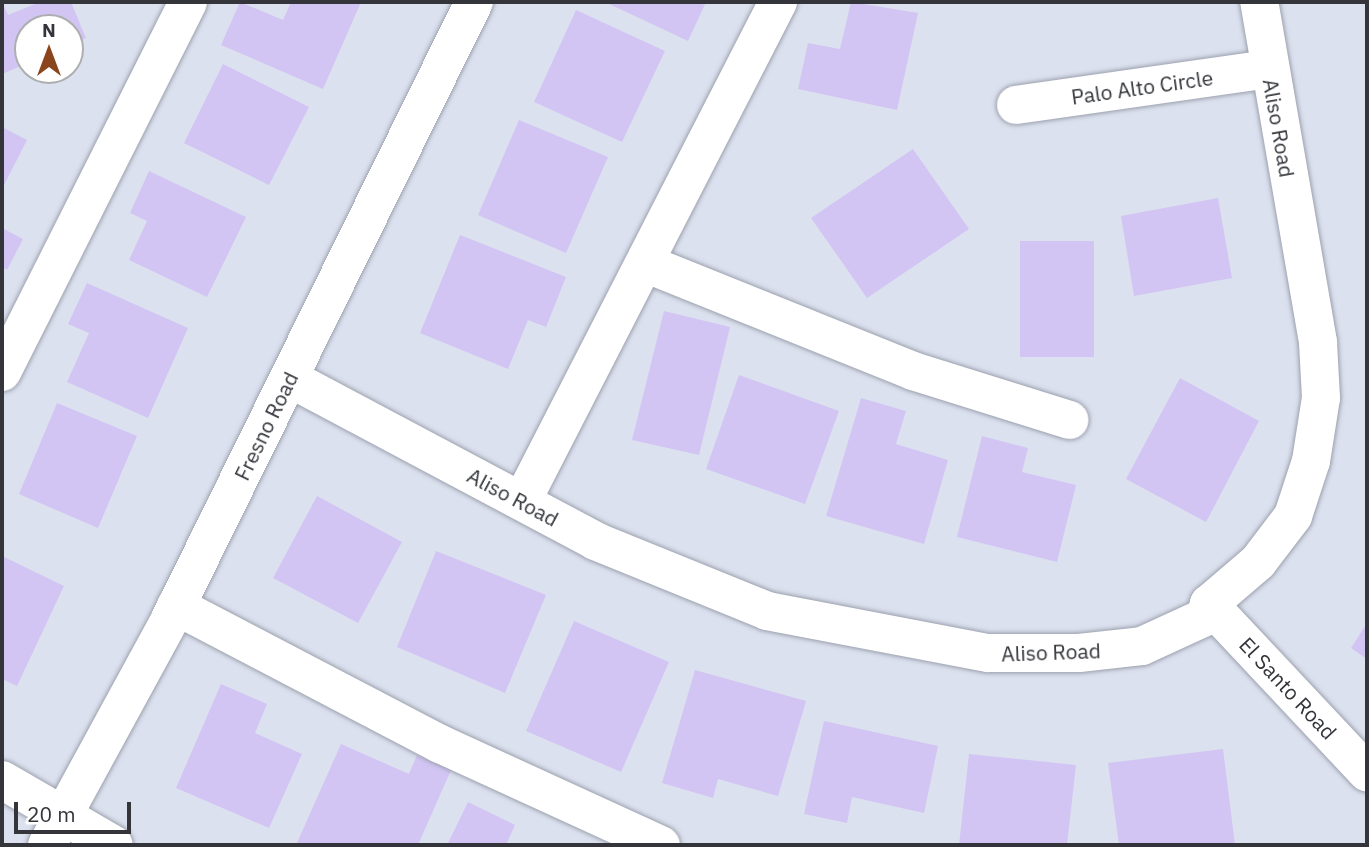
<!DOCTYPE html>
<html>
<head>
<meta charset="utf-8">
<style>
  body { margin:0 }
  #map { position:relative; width:1369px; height:847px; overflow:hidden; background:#dce1ef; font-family:"IBM Plex Sans",sans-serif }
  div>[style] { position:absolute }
  .building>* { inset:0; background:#d2c5f3 }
  .roads { filter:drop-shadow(0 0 2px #9ca1ae) drop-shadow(0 0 2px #9ca1ae) }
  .minor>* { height:38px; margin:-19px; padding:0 19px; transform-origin:19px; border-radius:19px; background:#fff }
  span { translate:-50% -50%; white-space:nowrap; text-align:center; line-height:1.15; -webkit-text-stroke:6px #fff; paint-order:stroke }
  .street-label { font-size:21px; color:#33353a }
  .frame { position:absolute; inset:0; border:4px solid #33353a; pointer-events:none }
  .north { position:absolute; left:14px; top:14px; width:70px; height:70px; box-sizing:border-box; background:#fff; border:2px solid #adaeb0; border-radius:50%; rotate:0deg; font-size:19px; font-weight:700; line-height:28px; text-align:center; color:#33353a }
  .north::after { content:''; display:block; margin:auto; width:24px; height:32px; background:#8a451c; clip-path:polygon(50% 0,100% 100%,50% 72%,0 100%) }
  .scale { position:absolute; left:14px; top:802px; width:117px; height:32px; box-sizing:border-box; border:4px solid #33353a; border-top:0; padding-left:9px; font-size:21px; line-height:24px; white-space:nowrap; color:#33353a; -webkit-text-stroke:5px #fff; paint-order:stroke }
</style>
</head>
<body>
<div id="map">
  <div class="building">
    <div style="clip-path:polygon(2px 2px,8px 15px,40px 2px,71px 2px,86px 38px,70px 45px,70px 28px,28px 28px,28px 63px,2px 74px)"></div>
    <div style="clip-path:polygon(240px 2px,283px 20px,291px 2px,361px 2px,323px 89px,221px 45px)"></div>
    <div style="clip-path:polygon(605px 2px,706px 2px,688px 41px)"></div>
    <div style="clip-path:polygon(851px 2px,918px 13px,897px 110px,798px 89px,808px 43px,840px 49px)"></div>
    <div style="clip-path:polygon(576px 10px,665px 51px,622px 142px,534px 102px)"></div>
    <div style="clip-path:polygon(223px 64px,309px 107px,269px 185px,184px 143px)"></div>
    <div style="clip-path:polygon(519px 120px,608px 157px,566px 253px,478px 215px)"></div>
    <div style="clip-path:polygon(2px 127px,27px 140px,2px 189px)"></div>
    <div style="clip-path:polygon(913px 149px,969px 229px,867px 298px,811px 218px)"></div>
    <div style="clip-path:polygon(149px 171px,246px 217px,207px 297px,129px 260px,147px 221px,130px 213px)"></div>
    <div style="clip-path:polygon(1218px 198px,1232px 278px,1134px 296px,1121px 216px)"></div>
    <div style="clip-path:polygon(2px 228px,23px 239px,7px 270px,2px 267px)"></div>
    <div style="clip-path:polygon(460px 235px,566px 277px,546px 327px,528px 320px,508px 369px,420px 333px)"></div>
    <div style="clip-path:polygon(1020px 241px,1094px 241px,1094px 357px,1020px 357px)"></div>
    <div style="clip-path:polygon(87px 283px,188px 328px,148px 418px,67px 382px,89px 333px,68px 324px)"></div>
    <div style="clip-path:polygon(664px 311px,730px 327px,699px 455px,632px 440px)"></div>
    <div style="clip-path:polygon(739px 375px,839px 411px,805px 504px,706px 469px)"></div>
    <div style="clip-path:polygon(1180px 378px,1259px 421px,1206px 522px,1126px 479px)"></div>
    <div style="clip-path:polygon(861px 398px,906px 411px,896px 444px,948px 460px,924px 544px,826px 516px)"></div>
    <div style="clip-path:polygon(57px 403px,137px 436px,98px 528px,19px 494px)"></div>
    <div style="clip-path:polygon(982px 436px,1028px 448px,1022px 472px,1076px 485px,1057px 562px,957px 537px)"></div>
    <div style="clip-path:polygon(317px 496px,402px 542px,358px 623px,273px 578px)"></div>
    <div style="clip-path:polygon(436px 551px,546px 595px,505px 693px,397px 647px)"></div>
    <div style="clip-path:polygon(2px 556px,64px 586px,17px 686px,2px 679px)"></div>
    <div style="clip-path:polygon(574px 621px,669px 662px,621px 772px,526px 731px)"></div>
    <div style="clip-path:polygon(1367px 623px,1367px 659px,1351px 648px)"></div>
    <div style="clip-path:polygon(695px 670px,806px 701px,778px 796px,718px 779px,713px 798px,662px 783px)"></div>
    <div style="clip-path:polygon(221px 684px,267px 704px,255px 733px,302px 754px,269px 828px,176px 788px)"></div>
    <div style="clip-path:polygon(824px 721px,938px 746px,924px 813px,852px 797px,847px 823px,804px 814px)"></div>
    <div style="clip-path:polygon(341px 744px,409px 774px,417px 755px,451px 770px,418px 845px,296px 845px)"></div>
    <div style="clip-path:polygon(1223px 749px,1235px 845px,1119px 845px,1108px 763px)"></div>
    <div style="clip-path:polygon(969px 754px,1076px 765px,1067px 845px,959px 845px)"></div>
    <div style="clip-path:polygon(468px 802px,515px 825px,507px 843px,512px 845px,447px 845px)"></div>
  </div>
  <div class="roads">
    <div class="minor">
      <div style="left:1016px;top:105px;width:255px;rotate:-8.1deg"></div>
      <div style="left:647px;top:264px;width:287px;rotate:21.9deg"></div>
      <div style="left:913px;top:371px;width:164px;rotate:17.4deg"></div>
      <div style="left:2px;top:372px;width:414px;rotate:-63.3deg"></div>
      <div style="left:289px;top:378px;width:347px;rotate:28deg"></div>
      <div style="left:595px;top:541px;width:186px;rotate:22.1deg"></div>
      <div style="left:767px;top:611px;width:225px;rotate:10.8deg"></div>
      <div style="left:988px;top:653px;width:91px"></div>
      <div style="left:1079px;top:653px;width:63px;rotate:-6.3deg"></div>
      <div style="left:1142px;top:646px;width:69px;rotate:-24.7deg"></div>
      <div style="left:1205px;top:617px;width:14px;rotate:-73deg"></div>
      <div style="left:1209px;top:604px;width:65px;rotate:-40.6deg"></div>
      <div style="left:1258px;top:562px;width:58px;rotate:-52.7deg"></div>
      <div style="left:1293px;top:516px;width:58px;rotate:-71.9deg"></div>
      <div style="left:1311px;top:461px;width:64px;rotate:-81deg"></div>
      <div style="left:1321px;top:398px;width:56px;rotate:-93.1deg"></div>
      <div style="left:1318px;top:342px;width:345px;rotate:-99.8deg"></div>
      <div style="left:522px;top:501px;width:561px;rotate:-62.84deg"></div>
      <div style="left:1209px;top:604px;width:231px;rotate:46.8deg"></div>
      <div style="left:176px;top:606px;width:298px;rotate:27.6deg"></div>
      <div style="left:440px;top:744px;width:243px;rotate:24.6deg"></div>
      <div style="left:2px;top:780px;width:129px;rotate:30.1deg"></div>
      <div style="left:47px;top:845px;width:257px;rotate:-61.4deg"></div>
      <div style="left:170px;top:619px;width:688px;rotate:-63.77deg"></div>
    </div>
  </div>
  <div class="street-label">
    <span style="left:1142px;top:87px;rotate:-8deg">Palo Alto Circle</span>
    <span style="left:1279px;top:128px;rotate:80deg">Aliso Road</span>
    <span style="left:266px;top:426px;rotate:-64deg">Fresno Road</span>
    <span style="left:513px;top:497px;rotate:28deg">Aliso Road</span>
    <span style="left:1051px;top:652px;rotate:-2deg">Aliso Road</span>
    <span style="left:1288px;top:688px;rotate:47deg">El Santo Road</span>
  </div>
  <div class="frame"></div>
  <div class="north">N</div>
  <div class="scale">20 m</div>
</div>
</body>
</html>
